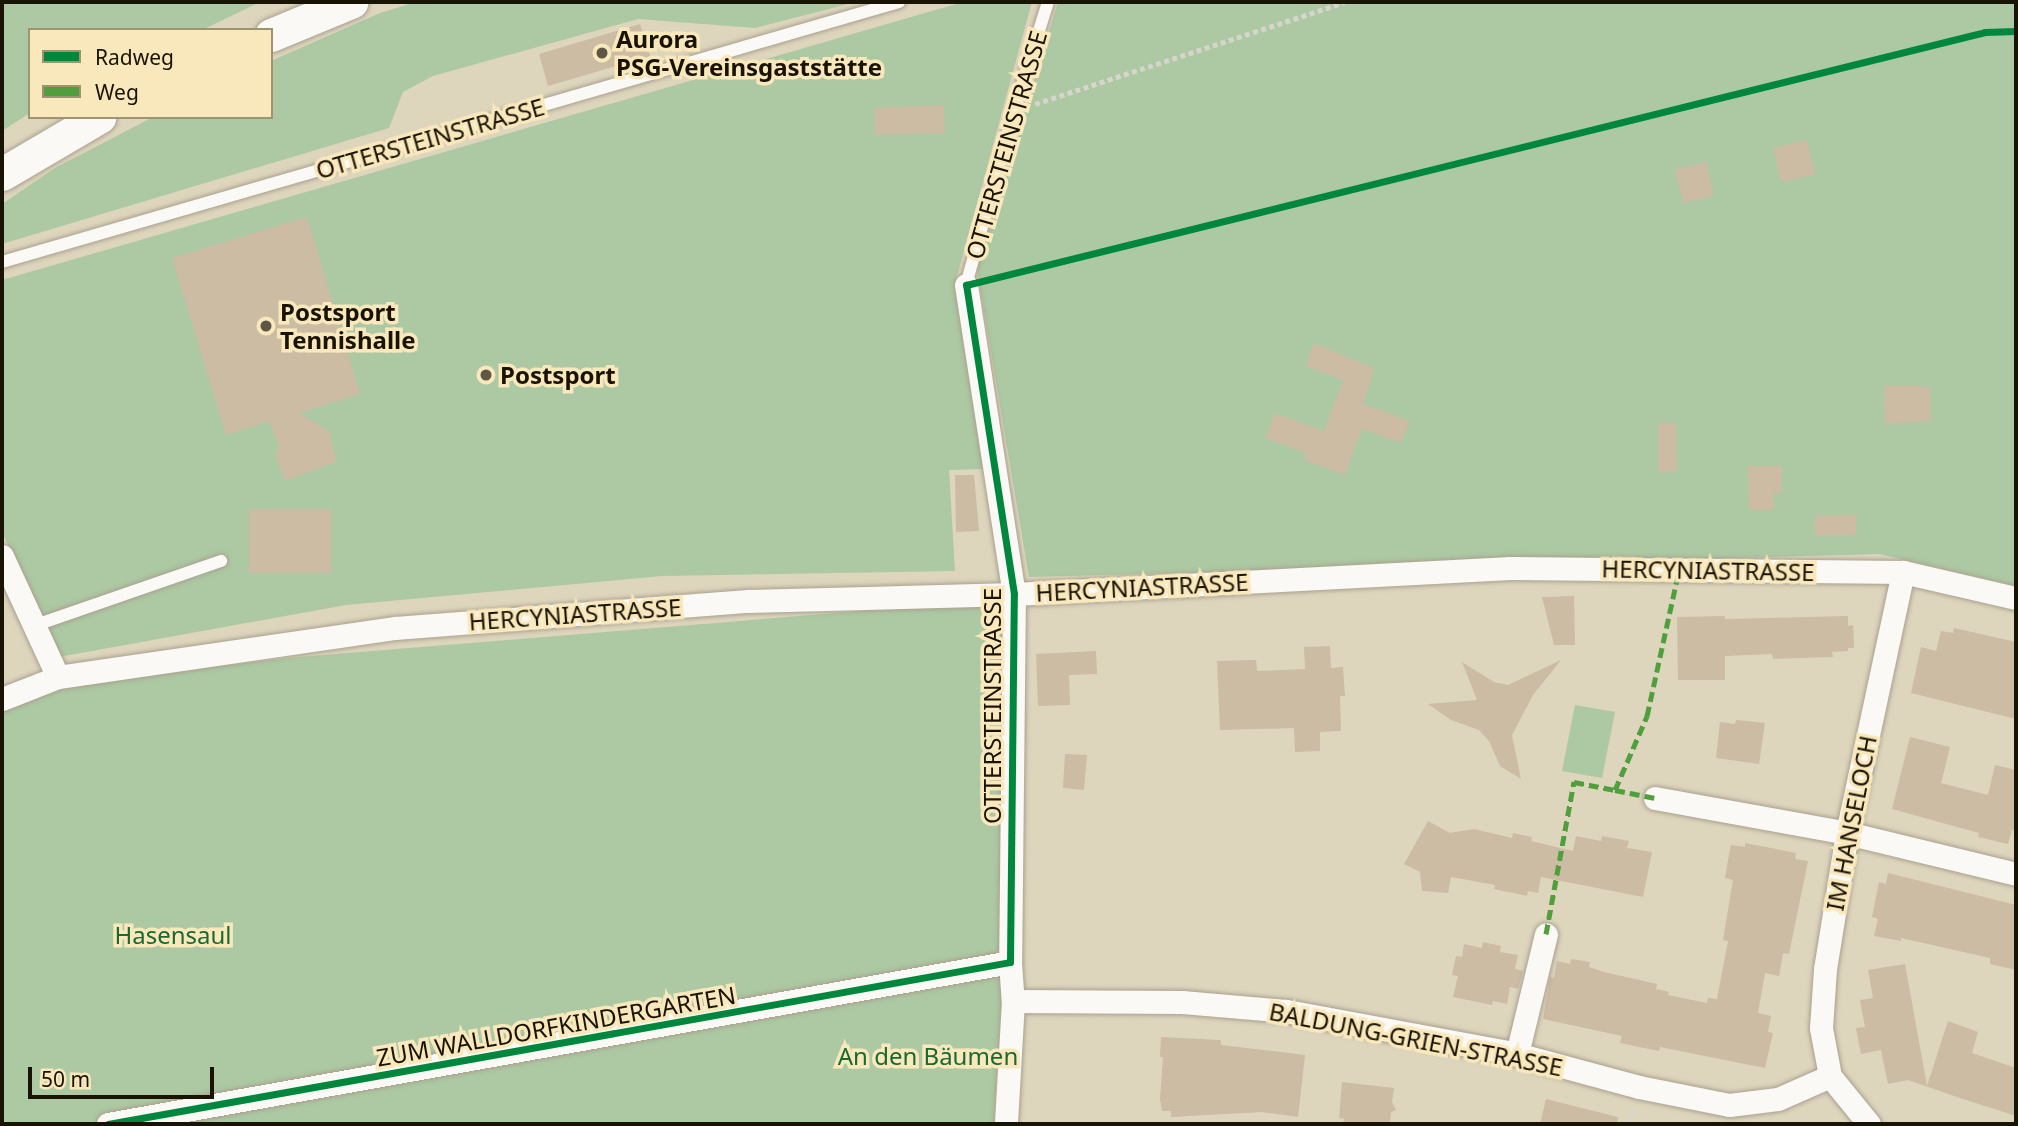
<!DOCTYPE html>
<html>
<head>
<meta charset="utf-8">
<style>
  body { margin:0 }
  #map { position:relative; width:2018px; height:1126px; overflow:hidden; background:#ded5bd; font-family:"Noto Sans",sans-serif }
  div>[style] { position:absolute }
  .green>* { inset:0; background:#acc9a3 }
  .building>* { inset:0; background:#cbbca3 }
  .path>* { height:4.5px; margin-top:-2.25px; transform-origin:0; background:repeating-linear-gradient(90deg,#d7d4cd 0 5px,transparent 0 8.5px) }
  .roads { filter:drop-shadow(0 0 2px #a9a18f) drop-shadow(0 0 2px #a9a18f) }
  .service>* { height:12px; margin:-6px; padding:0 6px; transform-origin:6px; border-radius:6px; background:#faf9f5 }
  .minor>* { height:23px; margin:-11.5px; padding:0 11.5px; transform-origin:11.5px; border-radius:11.5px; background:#faf9f5 }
  .secondary>* { height:33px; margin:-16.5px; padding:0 16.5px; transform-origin:16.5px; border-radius:16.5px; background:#faf9f5 }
  .quiet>* { height:5px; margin-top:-2.5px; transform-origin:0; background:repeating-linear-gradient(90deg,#4fa03d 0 10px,transparent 0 15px) }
  .cycleway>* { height:7px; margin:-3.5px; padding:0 3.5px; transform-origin:3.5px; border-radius:3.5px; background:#00873e }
  .dots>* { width:19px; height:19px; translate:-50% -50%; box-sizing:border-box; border:4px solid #f9e8bc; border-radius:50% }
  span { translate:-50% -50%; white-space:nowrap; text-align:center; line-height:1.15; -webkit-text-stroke:7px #f9e8bc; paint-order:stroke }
  .poi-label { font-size:24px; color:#191304; font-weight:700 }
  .left { translate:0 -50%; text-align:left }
  .street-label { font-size:24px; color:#191304 }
  .park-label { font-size:24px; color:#1a6931 }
  .frame { position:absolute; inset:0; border:4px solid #191304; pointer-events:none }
  .legend { position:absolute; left:28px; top:28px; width:245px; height:91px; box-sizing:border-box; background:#f9e8bc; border:2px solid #9f9372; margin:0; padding:9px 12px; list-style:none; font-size:21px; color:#191304 }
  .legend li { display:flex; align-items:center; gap:14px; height:35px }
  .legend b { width:35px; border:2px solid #9f9372 }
  .scale { position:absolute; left:28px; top:1067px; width:186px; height:32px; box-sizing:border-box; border:4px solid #191304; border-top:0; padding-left:9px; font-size:21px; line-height:24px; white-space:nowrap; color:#191304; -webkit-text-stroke:5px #f9e8bc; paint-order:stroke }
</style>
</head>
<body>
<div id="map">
  <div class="green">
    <div style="clip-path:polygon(2px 2px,260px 2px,202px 30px,30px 30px,30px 113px,2px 131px)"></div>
    <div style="clip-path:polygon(416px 2px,856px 2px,755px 28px,638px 19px,433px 76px,403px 92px,389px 128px,2px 244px,2px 204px,55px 168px,153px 117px,271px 117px,271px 61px,380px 13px)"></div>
    <div style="clip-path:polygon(963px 2px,1032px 2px,956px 280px,984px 469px,949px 470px,955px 571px,662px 576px,346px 605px,59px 657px,2px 532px,2px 280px)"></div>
    <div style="clip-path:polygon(1058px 2px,2016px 2px,2016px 586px,1879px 554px,1029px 577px,977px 269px)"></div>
    <div style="clip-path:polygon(1008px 599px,1001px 959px,90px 1124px,2px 1124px,2px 710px,61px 683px,299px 657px)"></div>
    <div style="clip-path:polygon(1575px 705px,1615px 712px,1602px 778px,1562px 771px)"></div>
    <div style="clip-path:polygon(1003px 974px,994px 1124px,135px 1124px)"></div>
  </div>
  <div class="building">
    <div style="clip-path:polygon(640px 24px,650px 56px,548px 86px,539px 54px)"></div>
    <div style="clip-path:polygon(944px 105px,945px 133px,875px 135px,874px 108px)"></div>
    <div style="clip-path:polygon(1807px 140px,1815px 175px,1781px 182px,1773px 148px)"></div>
    <div style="clip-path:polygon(1706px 162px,1714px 196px,1683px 203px,1675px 169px)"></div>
    <div style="clip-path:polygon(307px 217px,360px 394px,299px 413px,329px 431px,337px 461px,285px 481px,275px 454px,279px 447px,270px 421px,226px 435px,172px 258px)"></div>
    <div style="clip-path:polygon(1314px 343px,1374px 368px,1363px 404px,1410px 421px,1401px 443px,1362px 429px,1345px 475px,1304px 460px,1306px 453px,1265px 438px,1275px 413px,1324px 431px,1343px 380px,1305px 366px)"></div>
    <div style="clip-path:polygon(1916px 385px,1930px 388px,1931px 421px,1885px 424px,1884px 386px)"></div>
    <div style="clip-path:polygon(1658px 423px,1676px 423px,1677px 472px,1658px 472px)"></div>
    <div style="clip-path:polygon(1748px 466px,1782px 466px,1782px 493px,1773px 493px,1774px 510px,1749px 510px)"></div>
    <div style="clip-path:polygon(955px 475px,974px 475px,979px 531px,956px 532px)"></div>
    <div style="clip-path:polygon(249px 509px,331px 509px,331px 573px,249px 573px)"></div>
    <div style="clip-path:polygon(1856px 515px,1856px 535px,1815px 536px,1815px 516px)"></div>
    <div style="clip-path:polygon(1574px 596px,1575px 645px,1554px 645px,1542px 597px)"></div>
    <div style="clip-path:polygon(1725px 616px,1725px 619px,1848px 616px,1848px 626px,1853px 625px,1854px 648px,1848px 648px,1848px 651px,1832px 652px,1833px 657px,1773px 659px,1772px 654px,1725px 656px,1725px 680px,1678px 680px,1677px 617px)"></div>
    <div style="clip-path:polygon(1954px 628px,2016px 642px,2016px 719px,1911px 693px,1921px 647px,1936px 651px,1941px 631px,1953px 633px)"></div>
    <div style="clip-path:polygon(1330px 646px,1331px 668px,1343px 667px,1345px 696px,1340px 696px,1341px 731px,1320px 732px,1320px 751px,1295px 752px,1294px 728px,1220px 730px,1217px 661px,1256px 660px,1257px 671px,1305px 669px,1304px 647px)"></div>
    <div style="clip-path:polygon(1096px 651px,1097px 674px,1069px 675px,1070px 705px,1038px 706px,1036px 654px)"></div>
    <div style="clip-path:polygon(1561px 660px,1533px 695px,1512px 735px,1521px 779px,1500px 766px,1489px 741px,1479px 730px,1451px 720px,1428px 704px,1477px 700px,1462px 662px,1494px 682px,1508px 685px)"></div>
    <div style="clip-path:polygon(1736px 720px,1765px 723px,1759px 764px,1716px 758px,1720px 722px,1735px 724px)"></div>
    <div style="clip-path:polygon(1910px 737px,1950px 747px,1941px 783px,1988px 795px,1995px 765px,2016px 770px,2016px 831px,2012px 830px,2008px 844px,1978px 837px,1979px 833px,1892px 809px)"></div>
    <div style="clip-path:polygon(1065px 754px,1087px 755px,1084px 790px,1063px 788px)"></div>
    <div style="clip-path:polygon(1428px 821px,1450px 833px,1474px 829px,1512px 838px,1513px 833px,1532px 837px,1531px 841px,1573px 851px,1576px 836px,1601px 841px,1602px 836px,1629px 841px,1627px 848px,1652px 852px,1643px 897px,1541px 877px,1538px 893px,1528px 891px,1527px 896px,1494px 889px,1495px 885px,1451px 877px,1448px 893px,1422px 891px,1420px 872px,1404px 864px)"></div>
    <div style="clip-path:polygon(1745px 843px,1796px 853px,1795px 859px,1808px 861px,1789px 954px,1783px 953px,1779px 976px,1765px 973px,1758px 1013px,1771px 1016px,1768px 1032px,1773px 1033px,1765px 1068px,1660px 1047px,1659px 1051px,1620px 1043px,1622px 1036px,1543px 1019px,1550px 977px,1554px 978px,1557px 961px,1570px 964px,1571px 959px,1590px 962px,1589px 967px,1604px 972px,1657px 984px,1656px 989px,1669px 992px,1668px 995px,1707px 1003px,1708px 998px,1717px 999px,1728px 941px,1723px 940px,1733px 880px,1725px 878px,1729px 854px,1731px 845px,1745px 847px)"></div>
    <div style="clip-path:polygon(1888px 873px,2016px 905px,2016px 970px,1990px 964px,1990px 958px,1901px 938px,1901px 941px,1874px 936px,1878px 919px,1872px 917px,1879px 882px,1886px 884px)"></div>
    <div style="clip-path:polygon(1483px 942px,1501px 946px,1500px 952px,1518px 955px,1515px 969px,1523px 971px,1518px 989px,1510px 987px,1507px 1004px,1493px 1001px,1492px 1005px,1453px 997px,1458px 976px,1452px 975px,1456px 956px,1462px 957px,1464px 944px,1482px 948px)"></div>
    <div style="clip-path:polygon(1905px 964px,1927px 1086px,1948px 1021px,1978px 1032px,1972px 1053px,2016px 1068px,2016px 1116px,1957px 1097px,1908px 1080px,1888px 1084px,1881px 1050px,1861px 1054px,1856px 1028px,1865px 1027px,1860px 1000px,1873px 998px,1868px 970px)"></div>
    <div style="clip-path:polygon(1161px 1037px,1221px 1040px,1221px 1045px,1305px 1055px,1298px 1117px,1262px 1112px,1171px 1117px,1171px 1111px,1162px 1111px,1160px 1099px,1163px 1057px,1160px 1057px)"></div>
    <div style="clip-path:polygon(1342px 1082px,1394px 1088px,1392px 1102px,1396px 1110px,1391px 1112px,1390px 1124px,1343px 1124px,1344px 1119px,1339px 1118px)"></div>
    <div style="clip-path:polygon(1546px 1099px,1618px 1117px,1617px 1124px,1540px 1124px)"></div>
  </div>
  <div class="path">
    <div style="left:1035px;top:104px;width:326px;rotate:-18.2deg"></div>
    <div style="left:1629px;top:1124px;width:17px;rotate:-73deg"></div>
  </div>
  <div class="roads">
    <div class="service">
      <div style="left:2px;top:262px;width:934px;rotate:-16.16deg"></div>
      <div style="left:966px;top:285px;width:180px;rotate:-74.6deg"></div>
      <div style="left:1014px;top:111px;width:114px;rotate:-72.7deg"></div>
      <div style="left:36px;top:625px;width:196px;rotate:-19.1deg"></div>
    </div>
    <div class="minor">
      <div style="left:966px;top:285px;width:313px;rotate:81.2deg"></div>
      <div style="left:1014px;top:594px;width:368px;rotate:90.6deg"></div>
      <div style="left:1010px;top:962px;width:39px;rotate:86deg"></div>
      <div style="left:1013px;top:1001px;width:123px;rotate:93.3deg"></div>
      <div style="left:2px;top:556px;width:133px;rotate:65.2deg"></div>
      <div style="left:2px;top:699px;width:60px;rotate:-21.4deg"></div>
      <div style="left:58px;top:677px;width:341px;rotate:-8.3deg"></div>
      <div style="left:395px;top:628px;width:354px;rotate:-4.4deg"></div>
      <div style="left:748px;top:601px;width:266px;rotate:-1.5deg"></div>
      <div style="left:1014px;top:594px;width:497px;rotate:-3deg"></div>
      <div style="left:1510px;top:568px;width:393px;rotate:0.6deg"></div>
      <div style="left:1903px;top:572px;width:116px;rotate:13deg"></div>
      <div style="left:1655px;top:798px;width:195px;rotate:10.3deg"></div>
      <div style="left:1847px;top:833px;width:174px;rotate:13.6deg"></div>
      <div style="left:1013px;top:1001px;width:169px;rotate:0.3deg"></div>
      <div style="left:1182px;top:1002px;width:104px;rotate:4.9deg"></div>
      <div style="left:1286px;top:1011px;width:235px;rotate:10.5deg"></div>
      <div style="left:1517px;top:1054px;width:126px;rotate:15.1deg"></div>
      <div style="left:1639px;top:1087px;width:92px;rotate:11.3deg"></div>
      <div style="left:1729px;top:1105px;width:49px;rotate:-7deg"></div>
      <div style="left:1778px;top:1099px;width:57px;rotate:-23.9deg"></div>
      <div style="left:1517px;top:1054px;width:123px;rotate:-76.4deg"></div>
      <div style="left:108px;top:1124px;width:916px;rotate:-10.18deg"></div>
      <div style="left:1869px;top:1124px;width:62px;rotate:-129.1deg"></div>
      <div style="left:1830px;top:1076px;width:49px;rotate:-100.6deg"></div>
      <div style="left:1821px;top:1028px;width:59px;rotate:-86.1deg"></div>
      <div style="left:1825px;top:969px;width:138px;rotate:-80.8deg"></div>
      <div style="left:1847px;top:833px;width:267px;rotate:-77.9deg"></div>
    </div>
    <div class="secondary">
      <div style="left:271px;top:35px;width:87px;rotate:-22.4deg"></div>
      <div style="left:2px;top:174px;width:113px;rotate:-30.4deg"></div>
    </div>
  </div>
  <div class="quiet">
    <div style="left:1615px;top:790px;width:41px;rotate:11.3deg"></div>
    <div style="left:1546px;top:934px;width:155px;rotate:-79.6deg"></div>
    <div style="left:1574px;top:782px;width:42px;rotate:11deg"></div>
    <div style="left:1615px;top:790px;width:81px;rotate:-66.6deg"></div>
    <div style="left:1647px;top:716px;width:149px;rotate:-77.6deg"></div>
  </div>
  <div class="cycleway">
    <div style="left:108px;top:1124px;width:916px;rotate:-10.18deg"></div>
    <div style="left:1010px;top:962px;width:368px;rotate:-89.4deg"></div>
    <div style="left:1014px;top:594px;width:313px;rotate:-98.8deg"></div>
    <div style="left:966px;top:285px;width:1050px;rotate:-13.94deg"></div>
    <div style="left:1985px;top:32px;width:31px;rotate:-2deg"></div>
  </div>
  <div class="dots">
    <div style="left:602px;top:53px;background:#5e5745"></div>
    <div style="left:266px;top:326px;background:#5e5745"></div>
    <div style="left:486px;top:375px;background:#5e5745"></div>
  </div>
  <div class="poi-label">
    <span class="left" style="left:616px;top:53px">Aurora<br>PSG-Vereinsgaststätte</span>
    <span class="left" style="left:280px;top:326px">Postsport<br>Tennishalle</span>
    <span class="left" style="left:500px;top:375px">Postsport</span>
  </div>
  <div class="street-label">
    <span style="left:430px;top:138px;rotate:-16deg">OTTERSTEINSTRASSE</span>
    <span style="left:1006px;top:145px;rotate:-74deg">OTTERSTEINSTRASSE</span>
    <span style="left:1708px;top:570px;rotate:1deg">HERCYNIASTRASSE</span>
    <span style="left:1142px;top:587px;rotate:-3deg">HERCYNIASTRASSE</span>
    <span style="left:575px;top:614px;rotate:-4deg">HERCYNIASTRASSE</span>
    <span style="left:992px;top:706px;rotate:-90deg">OTTERSTEINSTRASSE</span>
    <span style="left:1851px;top:823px;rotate:-79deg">IM HANSELOCH</span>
    <span style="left:556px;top:1026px;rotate:-10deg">ZUM WALLDORFKINDERGARTEN</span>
    <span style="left:1416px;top:1039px;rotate:11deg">BALDUNG-GRIEN-STRASSE</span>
  </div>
  <div class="park-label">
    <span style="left:173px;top:935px">Hasensaul</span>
    <span style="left:928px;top:1056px">An den Bäumen</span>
  </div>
  <div class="frame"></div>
  <ul class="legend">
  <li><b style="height:9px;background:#00873e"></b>Radweg</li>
  <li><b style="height:9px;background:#4fa03d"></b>Weg</li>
  </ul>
  <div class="scale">50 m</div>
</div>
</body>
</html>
